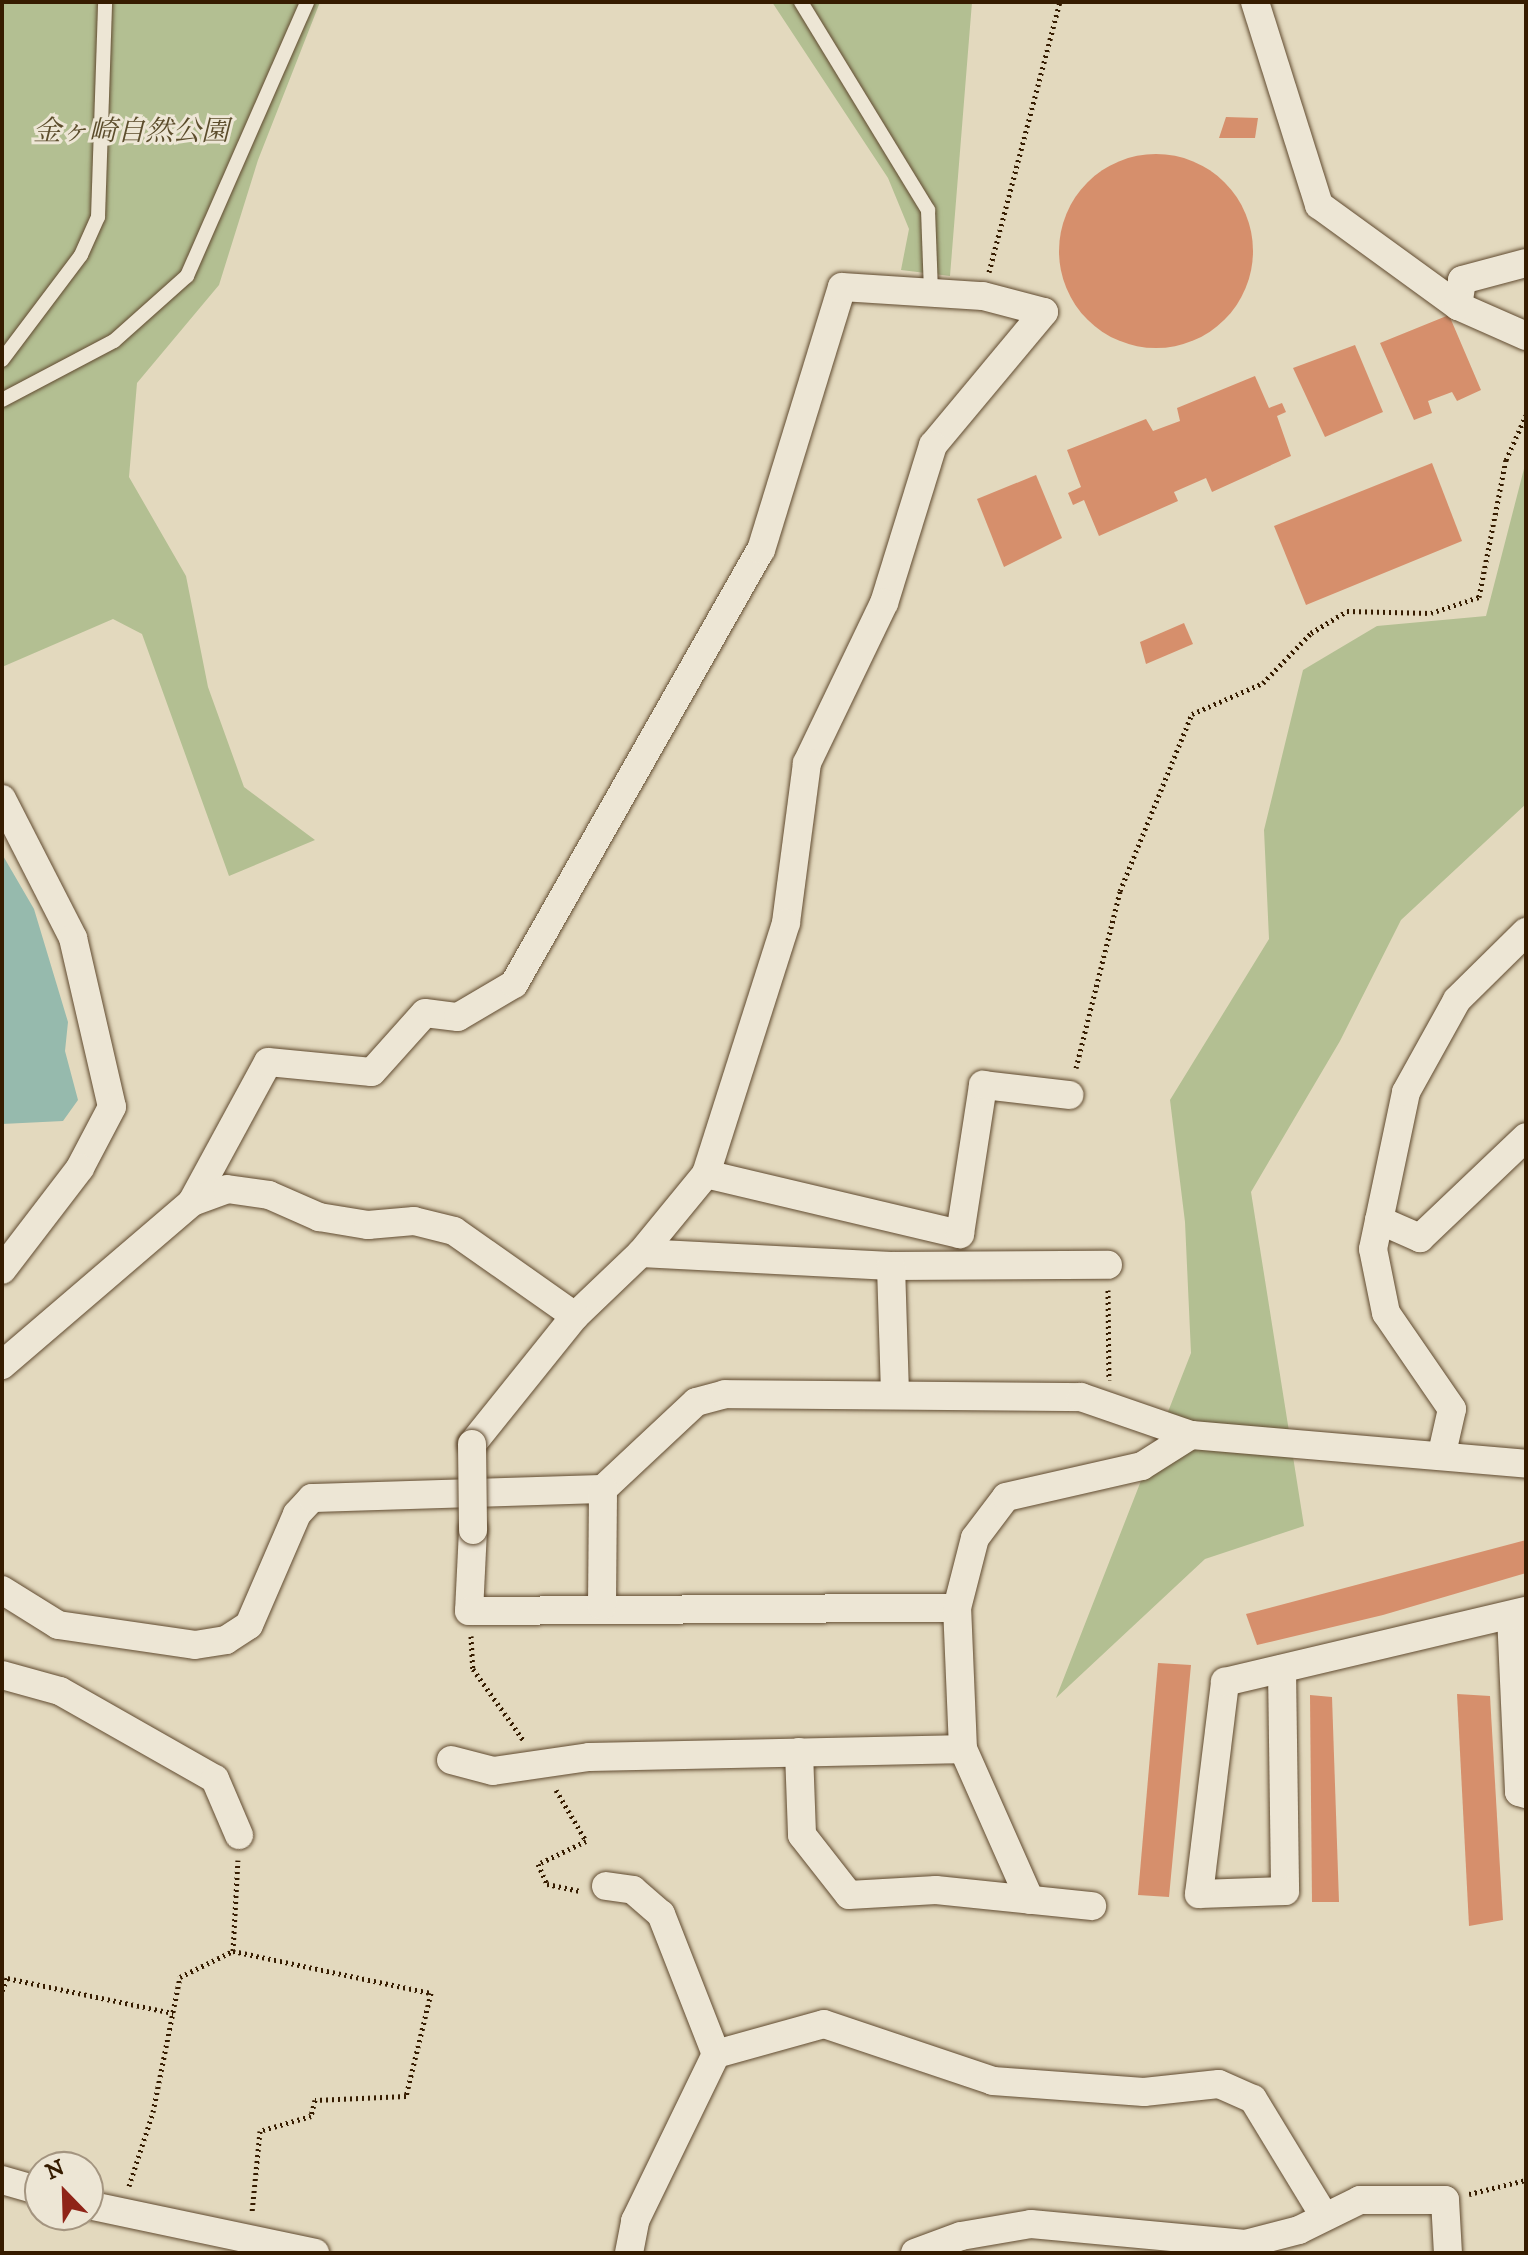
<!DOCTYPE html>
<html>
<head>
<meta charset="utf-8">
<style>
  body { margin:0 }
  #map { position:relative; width:1528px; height:2255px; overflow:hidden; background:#e3d9be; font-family:"IM FELL DW Pica","Noto Serif JP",serif }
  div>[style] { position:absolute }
  .green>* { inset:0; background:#b3bf92 }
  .water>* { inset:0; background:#96baad }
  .building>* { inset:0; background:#d68f6c }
  .round { border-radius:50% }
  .path>* { height:5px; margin-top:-2.5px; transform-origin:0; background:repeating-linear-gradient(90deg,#361c00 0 2px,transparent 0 6px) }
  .roads { filter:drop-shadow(0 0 2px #614b30) drop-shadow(0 0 2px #614b30) }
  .lane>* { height:14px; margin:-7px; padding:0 7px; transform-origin:7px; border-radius:7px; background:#ede6d5 }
  .street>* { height:28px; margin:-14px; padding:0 14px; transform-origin:14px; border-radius:14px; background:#ede6d5 }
  .bridges { filter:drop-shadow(0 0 2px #614b30) drop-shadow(0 0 2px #614b30) }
  .street-bridge>* { height:28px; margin:-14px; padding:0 14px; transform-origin:14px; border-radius:14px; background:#ede6d5 }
  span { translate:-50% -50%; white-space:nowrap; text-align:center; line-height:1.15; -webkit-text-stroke:6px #ede6d5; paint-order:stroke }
  .park-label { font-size:28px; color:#5c4d2c; font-style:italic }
  .frame { position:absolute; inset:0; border:4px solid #361c00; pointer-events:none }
  .north { position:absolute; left:24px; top:2151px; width:80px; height:80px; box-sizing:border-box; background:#ede6d5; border:2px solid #a49580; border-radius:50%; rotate:337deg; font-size:22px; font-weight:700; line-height:32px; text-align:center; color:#361c00 }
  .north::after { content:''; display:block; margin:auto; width:28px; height:36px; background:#8f2418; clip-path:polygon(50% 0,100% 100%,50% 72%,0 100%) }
</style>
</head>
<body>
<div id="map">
  <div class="green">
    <div style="clip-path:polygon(2px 2px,320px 2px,258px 160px,219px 285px,137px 383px,129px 477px,186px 576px,208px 687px,244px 787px,315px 840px,229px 876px,142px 634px,113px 619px,2px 667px)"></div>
    <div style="clip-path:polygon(772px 2px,972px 2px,950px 276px,901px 270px,909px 229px,888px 178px)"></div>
    <div style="clip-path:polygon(1526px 461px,1526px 804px,1401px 920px,1340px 1041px,1251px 1192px,1304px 1526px,1205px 1559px,1056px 1698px,1191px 1353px,1185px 1222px,1170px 1100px,1269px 939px,1264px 830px,1303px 670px,1377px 626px,1486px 616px)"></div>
  </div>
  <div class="water">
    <div style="clip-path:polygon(2px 854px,34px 909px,68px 1022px,65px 1051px,78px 1100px,63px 1121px,2px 1124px)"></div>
  </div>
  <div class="building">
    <div style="clip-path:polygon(1226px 117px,1258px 118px,1255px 138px,1219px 138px)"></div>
    <div class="round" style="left:1059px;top:154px;width:194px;height:194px"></div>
    <div style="clip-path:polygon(1449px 315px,1481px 390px,1457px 401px,1452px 392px,1428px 401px,1432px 413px,1414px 420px,1380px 343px)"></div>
    <div style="clip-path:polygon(1355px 345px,1383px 412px,1325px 437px,1293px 368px)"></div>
    <div style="clip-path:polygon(1255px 376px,1269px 408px,1282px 403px,1286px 412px,1277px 416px,1291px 456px,1212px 492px,1206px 478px,1174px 492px,1178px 501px,1099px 536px,1084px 500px,1073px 505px,1068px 493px,1081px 487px,1067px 450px,1146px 419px,1153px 431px,1180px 421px,1177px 408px)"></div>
    <div style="clip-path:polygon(1432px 463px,1462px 541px,1306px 605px,1274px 526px)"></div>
    <div style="clip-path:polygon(1036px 475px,1062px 538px,1004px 567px,977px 499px)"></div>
    <div style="clip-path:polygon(1184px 623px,1193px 644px,1146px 664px,1140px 642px)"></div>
    <div style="clip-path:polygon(1526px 1540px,1526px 1573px,1383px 1615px,1257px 1645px,1246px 1614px)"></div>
    <div style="clip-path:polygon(1158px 1663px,1191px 1665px,1169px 1897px,1138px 1895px)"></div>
    <div style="clip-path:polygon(1457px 1694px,1490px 1696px,1503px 1920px,1469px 1926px)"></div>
    <div style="clip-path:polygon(1310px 1695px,1332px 1697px,1339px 1902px,1312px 1902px)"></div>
  </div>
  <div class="path">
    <div style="left:989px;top:272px;width:279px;rotate:-75.3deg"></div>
    <div style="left:1076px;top:1068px;width:182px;rotate:-76deg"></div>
    <div style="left:1120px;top:891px;width:191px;rotate:-67.9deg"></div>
    <div style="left:1192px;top:714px;width:77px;rotate:-23.6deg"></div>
    <div style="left:1263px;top:683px;width:69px;rotate:-46.2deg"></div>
    <div style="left:1311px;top:633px;width:42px;rotate:-31.4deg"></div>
    <div style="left:1347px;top:611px;width:84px;rotate:1.4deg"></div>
    <div style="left:1431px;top:613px;width:51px;rotate:-18.4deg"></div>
    <div style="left:1479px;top:597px;width:140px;rotate:-78.9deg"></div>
    <div style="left:1506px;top:460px;width:49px;rotate:-66deg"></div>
    <div style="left:1108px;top:1290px;width:90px;rotate:89.4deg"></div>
    <div style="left:471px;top:1636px;width:33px;rotate:87deg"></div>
    <div style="left:473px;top:1669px;width:88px;rotate:54.7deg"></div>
    <div style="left:556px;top:1790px;width:59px;rotate:59.5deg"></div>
    <div style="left:586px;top:1841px;width:53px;rotate:154.4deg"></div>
    <div style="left:538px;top:1864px;width:22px;rotate:66deg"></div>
    <div style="left:547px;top:1884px;width:35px;rotate:12deg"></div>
    <div style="left:233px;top:1951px;width:202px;rotate:12deg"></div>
    <div style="left:431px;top:1993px;width:106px;rotate:103.6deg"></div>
    <div style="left:406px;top:2096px;width:91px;rotate:177.5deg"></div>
    <div style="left:315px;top:2100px;width:16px;rotate:104deg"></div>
    <div style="left:311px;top:2116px;width:53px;rotate:163.6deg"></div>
    <div style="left:260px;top:2131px;width:81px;rotate:95.6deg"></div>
    <div style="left:2px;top:1977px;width:175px;rotate:11.9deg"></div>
    <div style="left:2px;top:1991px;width:14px;rotate:-69deg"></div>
    <div style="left:129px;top:2186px;width:78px;rotate:-72deg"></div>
    <div style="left:153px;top:2112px;width:138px;rotate:-78.7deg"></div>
    <div style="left:180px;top:1977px;width:59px;rotate:-26.1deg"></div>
    <div style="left:233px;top:1951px;width:91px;rotate:-86.9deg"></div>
    <div style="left:1469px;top:2194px;width:59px;rotate:-13.8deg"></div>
  </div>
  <div class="roads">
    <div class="lane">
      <div style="left:801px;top:2px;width:244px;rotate:58.6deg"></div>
      <div style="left:928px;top:210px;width:82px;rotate:87.9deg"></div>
      <div style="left:2px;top:360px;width:131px;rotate:-53deg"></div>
      <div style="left:81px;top:255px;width:42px;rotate:-65.9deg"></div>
      <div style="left:98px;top:217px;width:215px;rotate:-88.1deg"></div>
      <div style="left:2px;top:400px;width:127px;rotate:-27.8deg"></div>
      <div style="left:114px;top:341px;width:98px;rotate:-41.7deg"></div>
      <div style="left:187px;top:276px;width:299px;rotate:-66.3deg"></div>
    </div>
    <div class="street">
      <div style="left:1255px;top:2px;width:213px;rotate:72.5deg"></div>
      <div style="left:1319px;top:205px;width:172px;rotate:36deg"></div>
      <div style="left:1458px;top:306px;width:74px;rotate:23.8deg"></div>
      <div style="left:1458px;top:306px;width:26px;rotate:-81deg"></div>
      <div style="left:1462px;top:280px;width:66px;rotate:-14.9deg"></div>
      <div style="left:2px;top:799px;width:156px;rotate:62.9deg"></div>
      <div style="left:73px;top:938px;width:173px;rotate:77deg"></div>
      <div style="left:112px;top:1107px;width:69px;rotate:117.7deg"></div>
      <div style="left:80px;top:1168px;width:128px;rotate:127.4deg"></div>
      <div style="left:706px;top:1174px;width:261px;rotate:13.3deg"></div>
      <div style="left:960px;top:1234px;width:151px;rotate:-81.2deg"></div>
      <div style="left:983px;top:1085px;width:87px;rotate:6.6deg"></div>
      <div style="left:192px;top:1202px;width:159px;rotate:-61.5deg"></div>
      <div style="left:268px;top:1062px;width:104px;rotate:5.5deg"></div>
      <div style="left:372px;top:1072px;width:79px;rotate:-48.1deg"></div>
      <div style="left:425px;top:1013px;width:33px;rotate:7deg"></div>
      <div style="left:458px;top:1017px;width:65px;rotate:-30.5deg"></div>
      <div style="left:514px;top:984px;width:499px;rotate:-60.4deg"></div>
      <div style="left:761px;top:550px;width:275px;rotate:-72.9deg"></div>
      <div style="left:842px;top:287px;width:141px;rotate:3.7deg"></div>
      <div style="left:983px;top:296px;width:63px;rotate:14.7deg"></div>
      <div style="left:1044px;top:312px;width:173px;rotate:129.8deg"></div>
      <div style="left:933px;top:445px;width:165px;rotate:107.2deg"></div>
      <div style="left:884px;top:603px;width:178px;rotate:115.7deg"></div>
      <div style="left:807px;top:763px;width:161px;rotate:97.5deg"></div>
      <div style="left:786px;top:923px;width:263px;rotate:107.7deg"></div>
      <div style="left:706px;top:1174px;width:102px;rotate:129.4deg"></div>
      <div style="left:641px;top:1253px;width:91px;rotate:136.3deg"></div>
      <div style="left:575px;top:1316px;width:164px;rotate:128.8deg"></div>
      <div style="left:1379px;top:1220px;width:45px;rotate:23.7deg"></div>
      <div style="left:1420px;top:1238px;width:146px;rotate:-43.6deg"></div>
      <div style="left:641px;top:1253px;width:250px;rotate:3deg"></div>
      <div style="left:891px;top:1266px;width:217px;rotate:-0.3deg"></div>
      <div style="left:891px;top:1266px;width:129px;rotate:88.2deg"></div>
      <div style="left:2px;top:1365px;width:250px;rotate:-40.6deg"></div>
      <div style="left:192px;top:1202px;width:37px;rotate:-20deg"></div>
      <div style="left:227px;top:1189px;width:42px;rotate:8.1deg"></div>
      <div style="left:269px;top:1195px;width:55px;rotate:23.7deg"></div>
      <div style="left:319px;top:1217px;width:50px;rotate:9.3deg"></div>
      <div style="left:368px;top:1225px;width:46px;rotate:-5deg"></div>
      <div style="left:414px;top:1221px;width:41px;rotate:14deg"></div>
      <div style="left:454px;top:1231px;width:148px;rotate:35.1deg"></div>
      <div style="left:1442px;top:1453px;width:45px;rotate:-77.2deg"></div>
      <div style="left:1452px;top:1409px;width:116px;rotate:-124.5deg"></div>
      <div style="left:1386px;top:1313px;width:65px;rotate:-101.5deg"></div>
      <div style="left:1373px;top:1249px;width:160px;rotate:-78.1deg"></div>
      <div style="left:1406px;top:1092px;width:105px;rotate:-61deg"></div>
      <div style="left:1457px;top:1000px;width:97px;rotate:-44.6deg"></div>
      <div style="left:473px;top:1530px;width:81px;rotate:92.8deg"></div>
      <div style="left:469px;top:1611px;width:488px;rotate:-0.4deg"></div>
      <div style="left:2px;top:1590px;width:66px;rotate:32deg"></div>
      <div style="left:58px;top:1625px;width:138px;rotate:8.3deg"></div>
      <div style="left:195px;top:1645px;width:31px;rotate:-9deg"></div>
      <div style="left:226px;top:1640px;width:27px;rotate:-33deg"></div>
      <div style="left:249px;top:1625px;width:121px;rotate:-66.6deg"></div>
      <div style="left:297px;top:1514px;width:22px;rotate:-47deg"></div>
      <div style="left:312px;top:1498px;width:291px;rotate:-1.8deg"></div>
      <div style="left:603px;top:1489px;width:127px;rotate:-43.1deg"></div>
      <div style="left:696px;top:1402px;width:30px;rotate:-15deg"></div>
      <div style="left:725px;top:1394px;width:356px;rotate:0.5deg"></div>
      <div style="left:1081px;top:1397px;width:116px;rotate:19.1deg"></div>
      <div style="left:1191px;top:1435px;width:336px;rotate:4.9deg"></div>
      <div style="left:602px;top:1606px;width:117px;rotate:-89.5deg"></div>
      <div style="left:1511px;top:1615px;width:177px;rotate:87.4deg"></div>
      <div style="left:1519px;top:1792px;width:7px;rotate:16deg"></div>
      <div style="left:1282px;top:1669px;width:222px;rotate:89.2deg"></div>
      <div style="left:1285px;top:1891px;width:86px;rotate:178deg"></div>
      <div style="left:1199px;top:1894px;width:214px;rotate:-83deg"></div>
      <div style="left:1225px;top:1682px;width:309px;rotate:-13.3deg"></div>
      <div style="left:2px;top:1675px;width:60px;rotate:15.4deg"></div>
      <div style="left:60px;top:1691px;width:178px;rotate:29.6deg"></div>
      <div style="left:215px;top:1779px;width:61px;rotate:66.8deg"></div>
      <div style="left:799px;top:1752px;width:83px;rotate:87.9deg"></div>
      <div style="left:802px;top:1835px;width:76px;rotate:51.9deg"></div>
      <div style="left:849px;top:1895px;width:87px;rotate:-3.3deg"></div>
      <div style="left:936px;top:1890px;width:157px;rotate:5.9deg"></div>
      <div style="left:451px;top:1760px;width:43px;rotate:14.7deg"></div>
      <div style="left:493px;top:1771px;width:97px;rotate:-8.3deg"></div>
      <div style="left:589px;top:1757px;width:374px;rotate:-1.2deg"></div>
      <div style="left:606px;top:1886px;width:27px;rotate:8deg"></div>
      <div style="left:633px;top:1890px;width:37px;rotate:41deg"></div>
      <div style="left:661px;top:1914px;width:150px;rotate:68.6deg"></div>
      <div style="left:1030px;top:1900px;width:165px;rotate:-113.9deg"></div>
      <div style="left:963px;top:1749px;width:141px;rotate:-92.4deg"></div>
      <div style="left:957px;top:1608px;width:72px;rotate:-75.6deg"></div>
      <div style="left:975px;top:1538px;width:51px;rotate:-52.9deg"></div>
      <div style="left:1006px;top:1497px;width:139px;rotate:-12.8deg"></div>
      <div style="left:1142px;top:1466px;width:58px;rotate:-32.3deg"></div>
      <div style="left:2px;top:2180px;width:40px;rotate:16deg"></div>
      <div style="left:88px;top:2205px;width:232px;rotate:11.9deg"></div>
      <div style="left:629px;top:2253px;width:33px;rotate:-79deg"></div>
      <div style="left:635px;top:2221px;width:186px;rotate:-64.1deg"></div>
      <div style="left:716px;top:2054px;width:112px;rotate:-15.5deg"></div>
      <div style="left:824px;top:2024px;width:178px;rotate:18.6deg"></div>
      <div style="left:993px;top:2081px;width:151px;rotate:4.2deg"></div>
      <div style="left:1144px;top:2092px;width:75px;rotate:-6.1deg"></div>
      <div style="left:1219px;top:2084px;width:37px;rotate:24deg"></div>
      <div style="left:1253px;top:2099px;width:135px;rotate:58.7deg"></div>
      <div style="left:915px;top:2253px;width:49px;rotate:-20.3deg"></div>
      <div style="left:961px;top:2236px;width:71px;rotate:-9.7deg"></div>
      <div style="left:1031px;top:2224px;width:215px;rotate:5.3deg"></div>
      <div style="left:1245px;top:2244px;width:56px;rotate:-14.5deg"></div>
      <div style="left:1299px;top:2230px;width:68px;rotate:-26.2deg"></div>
      <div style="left:1360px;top:2200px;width:85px"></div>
      <div style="left:1445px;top:2200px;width:53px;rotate:86.8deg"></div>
    </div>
  </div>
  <div class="bridges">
    <div class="street-bridge">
      <div style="left:472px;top:1444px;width:86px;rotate:89.3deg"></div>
    </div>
  </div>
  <div class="park-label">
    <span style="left:131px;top:132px">金ヶ崎自然公園</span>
  </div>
  <div class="frame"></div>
  <div class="north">N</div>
</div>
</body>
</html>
